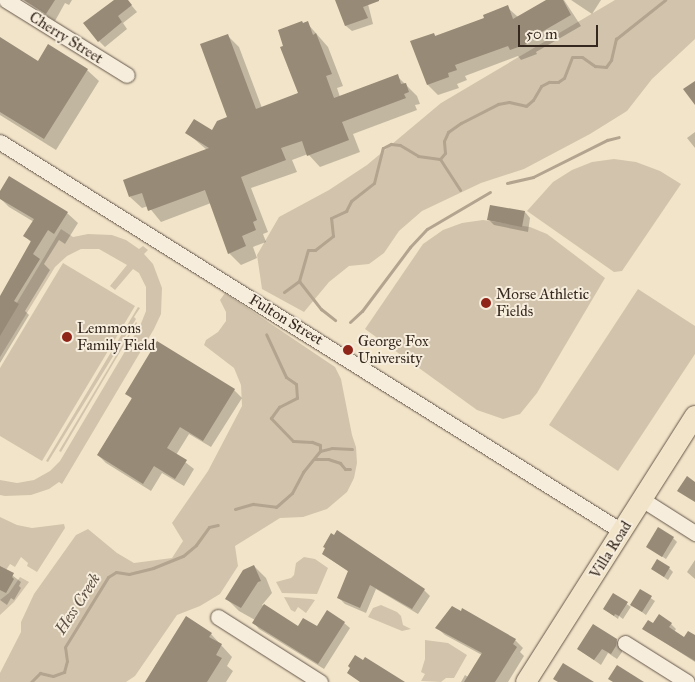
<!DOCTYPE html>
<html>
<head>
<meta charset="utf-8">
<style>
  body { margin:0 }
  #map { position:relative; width:695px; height:682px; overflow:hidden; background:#f2e4c9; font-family:"IM FELL Great Primer",serif }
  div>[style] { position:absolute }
  .green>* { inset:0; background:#d2c4ac }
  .shadow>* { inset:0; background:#0003 }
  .stream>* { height:3px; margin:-1.5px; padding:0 1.5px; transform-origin:1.5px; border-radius:1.5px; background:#b2a48f }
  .building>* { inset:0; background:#978a77 }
  .roads { filter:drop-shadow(0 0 1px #64574a) drop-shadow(0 0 1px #64574a) }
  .minor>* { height:15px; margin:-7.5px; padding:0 7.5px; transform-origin:7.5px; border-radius:7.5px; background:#f7eddc }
  .major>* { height:20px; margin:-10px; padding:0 10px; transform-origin:10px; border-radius:10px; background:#f2e4c9 }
  .dots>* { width:14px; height:14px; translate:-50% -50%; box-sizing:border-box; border:2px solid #f7eddc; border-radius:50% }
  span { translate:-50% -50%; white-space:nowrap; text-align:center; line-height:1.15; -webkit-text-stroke:4px #f7eddc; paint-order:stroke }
  .street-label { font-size:15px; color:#35281f }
  .poi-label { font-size:15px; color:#35281f }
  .left { translate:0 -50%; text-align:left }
  .water-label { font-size:16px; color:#5a4d41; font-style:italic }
  .scale { position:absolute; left:518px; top:25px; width:80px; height:22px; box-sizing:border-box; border:2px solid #35281f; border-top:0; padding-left:6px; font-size:15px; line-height:18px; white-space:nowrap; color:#35281f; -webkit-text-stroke:4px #f7eddc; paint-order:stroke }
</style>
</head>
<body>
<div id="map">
  <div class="green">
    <div style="clip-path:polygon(615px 0,695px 0,695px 39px,652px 79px,627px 111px,590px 134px,524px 169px,481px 183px,422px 211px,399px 231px,384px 253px,369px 264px,349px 266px,329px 282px,304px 312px,262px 289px,257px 255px,279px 217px,329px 190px,367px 165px,441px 103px)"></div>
    <div style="clip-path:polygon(614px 159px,636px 162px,660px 171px,681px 184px,622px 271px,614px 272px,527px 211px,553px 182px,572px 170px,592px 162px)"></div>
    <div style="clip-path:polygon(483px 220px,530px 227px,547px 234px,605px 278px,537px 393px,520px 414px,503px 419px,477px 410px,365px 329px,423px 244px,443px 230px,462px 223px)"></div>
    <div style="clip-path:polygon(61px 229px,73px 237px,88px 234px,112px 235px,126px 240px,139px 249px,143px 246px,148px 250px,144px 254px,153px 264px,162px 288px,161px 314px,154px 329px,62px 484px,59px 482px,49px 489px,31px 495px,5px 496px,0 495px,0 480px,17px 483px,34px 480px,50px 471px,60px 461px,140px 326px,146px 311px,146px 287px,139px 273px,133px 269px,115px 290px,110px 286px,127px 265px,99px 249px,81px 249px,67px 256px,55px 267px,0 357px,0 331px)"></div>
    <div style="clip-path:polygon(63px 263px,135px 306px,42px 461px,0 436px,0 368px)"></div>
    <div style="clip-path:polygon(638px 289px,695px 326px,695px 354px,618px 471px,549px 425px)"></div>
    <div style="clip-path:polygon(225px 293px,335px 367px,341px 379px,352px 435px,356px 447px,357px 463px,354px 478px,347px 492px,327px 509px,303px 517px,280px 518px,235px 546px,238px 566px,220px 594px,200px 606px,177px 615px,135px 676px,126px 682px,0 682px,0 673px,21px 632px,21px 622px,34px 594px,76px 535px,88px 529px,117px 553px,134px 563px,172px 558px,183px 541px,172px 523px,208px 471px,242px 406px,241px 385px,234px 368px,204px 345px,206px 340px,218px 332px,226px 321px,226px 312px,220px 300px)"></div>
    <div style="clip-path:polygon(138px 307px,140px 308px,134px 317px,136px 319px,48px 462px,46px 461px)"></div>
    <div style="clip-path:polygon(136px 322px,137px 323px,61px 452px,59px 451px)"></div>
    <div style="clip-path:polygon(0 517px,17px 525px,32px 528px,64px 524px,65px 528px,37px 572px,27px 566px,28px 563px,21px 557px,15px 567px,10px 564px,6px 570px,0 566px)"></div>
    <div style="clip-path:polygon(304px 557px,315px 559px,328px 568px,317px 594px,282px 593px,276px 582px,291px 578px,294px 575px,296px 563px)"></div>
    <div style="clip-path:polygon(20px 577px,29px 582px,14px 602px,0 615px,0 600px,9px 593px)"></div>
    <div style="clip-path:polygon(284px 597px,311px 599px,315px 600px,306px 613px,298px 607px,295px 612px,291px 610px)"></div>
    <div style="clip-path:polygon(381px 605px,397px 612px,401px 616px,403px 625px,411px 629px,402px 631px,368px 617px,373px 608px)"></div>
    <div style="clip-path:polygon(425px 640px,448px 643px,467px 655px,454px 678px,446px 678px,441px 682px,421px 681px,425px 674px,421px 672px,425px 659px)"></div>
  </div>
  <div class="shadow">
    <div style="clip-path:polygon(23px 0,72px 0,69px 5px,65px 3px,55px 21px)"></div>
    <div style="clip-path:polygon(116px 0,127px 0,137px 12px,123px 23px,127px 29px,105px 47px,99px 41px)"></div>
    <div style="clip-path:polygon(338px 0,367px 0,373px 24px,352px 31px,346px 26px)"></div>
    <div style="clip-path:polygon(549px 0,564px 0,581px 26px,536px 52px,537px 54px,521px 60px,518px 56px,465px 76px,467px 80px,457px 84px,459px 88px,438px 95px,428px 85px,434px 34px,436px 37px,485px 18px,507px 7px,518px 17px)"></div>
    <div style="clip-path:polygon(571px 0,601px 0,592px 14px)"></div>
    <div style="clip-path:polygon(307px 23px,328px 47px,343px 86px,337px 88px,340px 97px,397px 76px,417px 96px,420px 104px,415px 105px,417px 110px,353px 134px,360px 152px,320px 167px,308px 154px,292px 160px,297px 172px,251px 188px,268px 232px,263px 234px,266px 242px,253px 247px,257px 258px,241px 265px,229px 253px,211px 203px,161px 222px,148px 206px,142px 208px,130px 197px,207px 150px,186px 132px,213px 132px,229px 118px,227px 35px,239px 47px,262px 108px,299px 93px,304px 24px)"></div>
    <div style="clip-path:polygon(0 39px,38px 63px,87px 70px,99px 81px,56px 150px,0 115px)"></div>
    <div style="clip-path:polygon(695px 132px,695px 148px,687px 138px)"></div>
    <div style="clip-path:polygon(0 194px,67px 213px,78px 223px,65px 244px,59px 240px,44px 264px,50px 270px,25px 311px,29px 315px,0 363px,0 298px,32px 243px,25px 236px,34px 222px,9px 207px,0 198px)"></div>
    <div style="clip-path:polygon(525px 212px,530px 218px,528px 232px,494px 225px,489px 220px)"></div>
    <div style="clip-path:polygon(234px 390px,242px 398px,211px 447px,189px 434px,176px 455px,194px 469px,184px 486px,162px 473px,151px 491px,106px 463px,98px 455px,132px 399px,127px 393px)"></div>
    <div style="clip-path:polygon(334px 537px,424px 590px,430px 596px,418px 614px,376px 589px,366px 613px,345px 604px,339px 598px,349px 572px,323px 554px)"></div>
    <div style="clip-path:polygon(673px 538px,677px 542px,666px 559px,647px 547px)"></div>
    <div style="clip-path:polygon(695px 560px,695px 579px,687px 572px)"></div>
    <div style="clip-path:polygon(0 566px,21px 582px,19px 586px,21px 588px,14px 600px,11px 598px,7px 605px,0 600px)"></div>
    <div style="clip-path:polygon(254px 566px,266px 578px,272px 593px,262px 605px,299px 628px,317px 628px,344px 623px,350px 628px,324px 669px,259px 629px,254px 623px,255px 620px,239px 611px,227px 599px)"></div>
    <div style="clip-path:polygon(669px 568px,673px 572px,668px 580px,652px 569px)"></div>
    <div style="clip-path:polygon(640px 591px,655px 601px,646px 615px,632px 605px,623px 619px,619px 616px,618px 619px,604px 609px,613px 595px,631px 607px)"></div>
    <div style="clip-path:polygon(654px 624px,671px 624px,676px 629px,674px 632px,685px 639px,695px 637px,695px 662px,644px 629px)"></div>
    <div style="clip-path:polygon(437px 628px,515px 640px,523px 648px,520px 652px,524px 656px,508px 682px,461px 682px,465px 675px,468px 677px,482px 655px,445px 635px)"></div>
    <div style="clip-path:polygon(211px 634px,232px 657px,227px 666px,233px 671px,226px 682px,147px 682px)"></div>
    <div style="clip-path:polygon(616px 640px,622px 646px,622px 652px,617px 659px,608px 653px,601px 665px,578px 649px)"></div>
  </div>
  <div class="stream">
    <div style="left:440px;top:159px;width:37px;rotate:57deg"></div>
    <div style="left:507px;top:183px;width:27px;rotate:-13deg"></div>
    <div style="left:533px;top:177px;width:83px;rotate:-26.6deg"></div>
    <div style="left:607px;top:140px;width:12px;rotate:-14deg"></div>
    <div style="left:299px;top:281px;width:36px;rotate:52deg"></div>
    <div style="left:321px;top:309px;width:18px;rotate:38deg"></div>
    <div style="left:284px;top:292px;width:19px;rotate:-36deg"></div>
    <div style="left:299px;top:281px;width:32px;rotate:-74deg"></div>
    <div style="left:308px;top:250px;width:7px"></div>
    <div style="left:315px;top:250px;width:23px;rotate:-38deg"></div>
    <div style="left:333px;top:236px;width:18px;rotate:-96deg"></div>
    <div style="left:331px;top:218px;width:17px;rotate:-25deg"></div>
    <div style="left:346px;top:211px;width:11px;rotate:-63deg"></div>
    <div style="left:351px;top:201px;width:29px;rotate:-38deg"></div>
    <div style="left:374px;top:183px;width:36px;rotate:-76deg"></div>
    <div style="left:383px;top:148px;width:9px;rotate:-27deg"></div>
    <div style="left:391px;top:144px;width:9px;rotate:6deg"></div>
    <div style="left:400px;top:145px;width:21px;rotate:31deg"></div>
    <div style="left:418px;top:156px;width:22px;rotate:8deg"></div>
    <div style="left:440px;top:159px;width:8px;rotate:-50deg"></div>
    <div style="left:445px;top:153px;width:12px;rotate:-95deg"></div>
    <div style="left:444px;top:141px;width:10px;rotate:-66deg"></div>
    <div style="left:448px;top:132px;width:16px;rotate:-35deg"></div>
    <div style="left:461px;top:123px;width:42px;rotate:-27.2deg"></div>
    <div style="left:498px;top:104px;width:11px;rotate:-10deg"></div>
    <div style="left:509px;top:102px;width:17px;rotate:13deg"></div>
    <div style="left:526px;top:106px;width:9px;rotate:-41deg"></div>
    <div style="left:533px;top:100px;width:16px;rotate:-60deg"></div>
    <div style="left:541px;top:86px;width:9px;rotate:-27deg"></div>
    <div style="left:549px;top:82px;width:9px"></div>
    <div style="left:558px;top:82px;width:7px;rotate:-34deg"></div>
    <div style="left:564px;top:78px;width:22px;rotate:-69deg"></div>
    <div style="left:572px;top:57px;width:10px"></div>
    <div style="left:582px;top:57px;width:16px;rotate:35deg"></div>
    <div style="left:595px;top:66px;width:11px;rotate:5deg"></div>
    <div style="left:606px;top:67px;width:9px;rotate:-54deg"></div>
    <div style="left:611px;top:60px;width:22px;rotate:-77deg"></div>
    <div style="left:616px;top:39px;width:63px;rotate:-38.5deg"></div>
    <div style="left:350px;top:322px;width:16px;rotate:-43deg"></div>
    <div style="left:362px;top:311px;width:80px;rotate:-53.1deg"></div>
    <div style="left:410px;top:247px;width:25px;rotate:-47deg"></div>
    <div style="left:427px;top:229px;width:73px;rotate:-30.4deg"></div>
    <div style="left:320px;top:451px;width:12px;rotate:-14deg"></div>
    <div style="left:332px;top:448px;width:20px;rotate:3deg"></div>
    <div style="left:314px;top:459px;width:14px"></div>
    <div style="left:328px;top:459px;width:13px;rotate:18deg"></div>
    <div style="left:340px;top:463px;width:8px;rotate:50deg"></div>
    <div style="left:345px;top:469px;width:5px"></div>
    <div style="left:235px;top:509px;width:19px;rotate:-16deg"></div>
    <div style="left:253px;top:504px;width:23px;rotate:7deg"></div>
    <div style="left:276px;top:507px;width:21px;rotate:-41deg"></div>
    <div style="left:292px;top:493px;width:24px;rotate:-62deg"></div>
    <div style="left:303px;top:472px;width:27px;rotate:-51deg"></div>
    <div style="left:320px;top:451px;width:6px;rotate:-90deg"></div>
    <div style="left:320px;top:445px;width:9px;rotate:-159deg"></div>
    <div style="left:312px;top:442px;width:19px;rotate:-177deg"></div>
    <div style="left:293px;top:441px;width:32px;rotate:-134deg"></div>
    <div style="left:271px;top:418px;width:14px;rotate:-54deg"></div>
    <div style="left:279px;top:407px;width:20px;rotate:-27deg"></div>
    <div style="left:297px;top:398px;width:14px;rotate:-94deg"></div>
    <div style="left:296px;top:384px;width:12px;rotate:-145deg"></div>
    <div style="left:286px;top:377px;width:47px;rotate:-114.9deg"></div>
    <div style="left:31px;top:682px;width:13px;rotate:-45deg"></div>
    <div style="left:40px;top:673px;width:13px;rotate:13deg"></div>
    <div style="left:53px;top:676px;width:12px;rotate:-20deg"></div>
    <div style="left:64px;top:672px;width:11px;rotate:-75deg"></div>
    <div style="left:67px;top:661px;width:14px;rotate:-98deg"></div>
    <div style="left:65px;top:647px;width:82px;rotate:-58.4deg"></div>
    <div style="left:108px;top:577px;width:9px;rotate:-32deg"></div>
    <div style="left:116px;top:572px;width:13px;rotate:9deg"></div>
    <div style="left:129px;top:574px;width:25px;rotate:-14deg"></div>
    <div style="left:153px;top:568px;width:32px;rotate:-22deg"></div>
    <div style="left:183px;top:556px;width:17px;rotate:-40deg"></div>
    <div style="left:196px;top:545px;width:22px;rotate:-54deg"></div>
    <div style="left:209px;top:527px;width:9px;rotate:-13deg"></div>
  </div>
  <div class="building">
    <div style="clip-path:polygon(24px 0,55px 0,46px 14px)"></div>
    <div style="clip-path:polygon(114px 0,128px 0,132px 5px,118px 16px,122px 22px,98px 42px,83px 23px)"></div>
    <div style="clip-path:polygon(335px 0,379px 0,379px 1px,363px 7px,368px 18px,345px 26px)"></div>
    <div style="clip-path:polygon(546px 0,563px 0,571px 15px,526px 41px,527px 44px,510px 50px,508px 46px,455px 65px,457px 70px,448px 73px,449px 77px,427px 85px,410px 41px,434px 33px,435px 36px,484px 18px,483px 15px,508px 5px,513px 19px)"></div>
    <div style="clip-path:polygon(302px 21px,303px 23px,308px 21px,313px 35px,316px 33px,332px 74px,326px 76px,334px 98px,398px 74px,401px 84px,406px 83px,409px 92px,404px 94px,406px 98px,342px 122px,349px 140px,307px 156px,302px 141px,281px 148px,286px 160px,241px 177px,257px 220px,253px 222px,256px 230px,242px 236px,246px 246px,228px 254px,205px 190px,148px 211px,142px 193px,129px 197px,123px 180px,209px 148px,185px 133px,194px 119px,212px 130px,217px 121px,227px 117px,200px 44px,228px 34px,256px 109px,298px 93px,280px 47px,283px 46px,278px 30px)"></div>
    <div style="clip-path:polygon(0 37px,38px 61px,48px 44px,88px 69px,44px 139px,0 112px)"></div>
    <div style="clip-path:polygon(695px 81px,695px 105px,683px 89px)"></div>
    <div style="clip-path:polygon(9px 176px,68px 212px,54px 234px,48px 230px,33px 254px,40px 259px,14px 301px,19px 304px,0 336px,0 296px,31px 241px,23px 236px,34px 219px,0 199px,0 191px)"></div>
    <div style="clip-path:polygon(490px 205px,525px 211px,522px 227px,487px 220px)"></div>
    <div style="clip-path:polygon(157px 341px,235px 389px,203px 441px,180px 427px,167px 448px,187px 460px,175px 479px,154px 466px,143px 484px,97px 455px,132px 398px,125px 394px)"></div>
    <div style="clip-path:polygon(687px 476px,695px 482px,695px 502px,677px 491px)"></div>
    <div style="clip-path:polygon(658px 527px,674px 537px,662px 557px,646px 547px)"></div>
    <div style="clip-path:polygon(337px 530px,425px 589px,412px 609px,370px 585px,360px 608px,337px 598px,348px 571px,322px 554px,325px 548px,323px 547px,331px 533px,334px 535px)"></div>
    <div style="clip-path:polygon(657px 559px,670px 567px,664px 577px,651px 569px)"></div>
    <div style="clip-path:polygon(254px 565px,261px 581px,258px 582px,241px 608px,225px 599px,243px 570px)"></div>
    <div style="clip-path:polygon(0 566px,14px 573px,12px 577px,14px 579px,6px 593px,0 590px)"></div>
    <div style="clip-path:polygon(640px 589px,652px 596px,642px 612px,630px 605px)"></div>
    <div style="clip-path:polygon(613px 593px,628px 602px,619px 616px,615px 614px,614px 616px,603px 609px)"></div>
    <div style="clip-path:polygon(264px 604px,298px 626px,303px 618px,317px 626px,327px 610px,345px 622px,318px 664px,252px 623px)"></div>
    <div style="clip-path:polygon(452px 606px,461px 611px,462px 608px,516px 639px,513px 644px,517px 647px,495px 682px,464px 682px,482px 653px,435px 628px)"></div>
    <div style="clip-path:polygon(659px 614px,672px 623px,669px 627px,684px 637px,688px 631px,695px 635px,695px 661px,642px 629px,648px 620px,653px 623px)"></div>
    <div style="clip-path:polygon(186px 616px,212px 633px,209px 637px,222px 644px,216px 655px,222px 658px,207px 682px,145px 682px)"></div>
    <div style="clip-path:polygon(593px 624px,617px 639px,616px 646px,611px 654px,602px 649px,594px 660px,577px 649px)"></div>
    <div style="clip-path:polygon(355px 655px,363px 660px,365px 657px,405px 682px,360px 682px,347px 673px,350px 668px,348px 666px)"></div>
    <div style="clip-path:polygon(563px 663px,594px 682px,558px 682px,553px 679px)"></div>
    <div style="clip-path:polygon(617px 665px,644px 682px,613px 682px,608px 679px)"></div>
  </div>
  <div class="roads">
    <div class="minor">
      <div style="left:6px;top:0;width:142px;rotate:31.8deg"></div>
      <div style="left:0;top:142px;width:735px;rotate:32.05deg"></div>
      <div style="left:643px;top:500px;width:62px;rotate:32.4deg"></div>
      <div style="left:218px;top:617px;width:121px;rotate:32.5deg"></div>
      <div style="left:625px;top:643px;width:73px;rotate:32.2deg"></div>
    </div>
    <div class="major">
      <div style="left:526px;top:682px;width:315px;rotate:-57.6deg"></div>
    </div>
  </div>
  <div class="dots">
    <div style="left:486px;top:303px;background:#8f2418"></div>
    <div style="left:67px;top:337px;background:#8f2418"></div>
    <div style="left:348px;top:350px;background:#8f2418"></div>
  </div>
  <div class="street-label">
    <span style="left:66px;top:38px;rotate:32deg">Cherry Street</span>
    <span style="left:286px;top:320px;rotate:31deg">Fulton Street</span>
    <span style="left:611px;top:550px;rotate:-58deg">Villa Road</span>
  </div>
  <div class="poi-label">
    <span class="left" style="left:496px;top:303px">Morse Athletic<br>Fields</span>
    <span class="left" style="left:77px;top:337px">Lemmons<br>Family Field</span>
    <span class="left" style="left:358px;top:350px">George Fox<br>University</span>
  </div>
  <div class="water-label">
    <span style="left:78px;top:604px;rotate:-57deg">Hess Creek</span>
  </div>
  <div class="scale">50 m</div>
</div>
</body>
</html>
